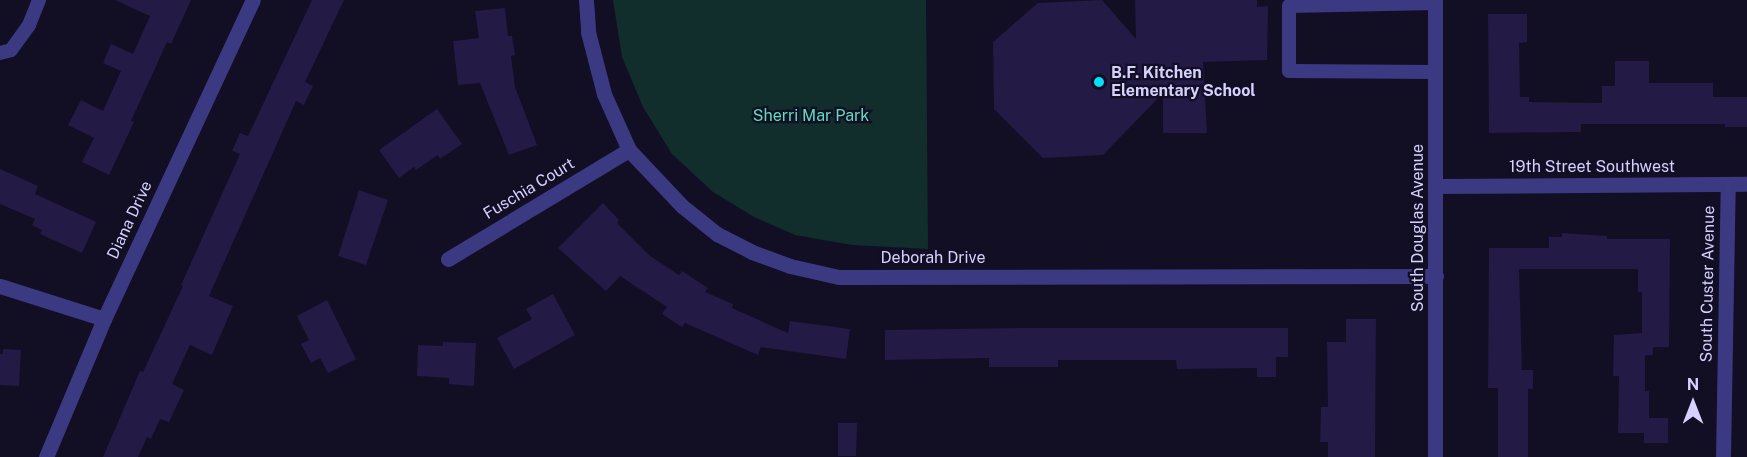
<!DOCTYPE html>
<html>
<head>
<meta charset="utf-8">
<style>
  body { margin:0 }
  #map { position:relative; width:1747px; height:457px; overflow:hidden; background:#120e24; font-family:"Public Sans",sans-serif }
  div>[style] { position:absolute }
  .green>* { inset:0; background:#112e2d }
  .building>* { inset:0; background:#231a45 }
  .lane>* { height:14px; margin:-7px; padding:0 7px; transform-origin:7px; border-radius:7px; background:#3c3983 }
  .street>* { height:15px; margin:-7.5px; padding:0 7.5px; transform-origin:7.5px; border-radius:7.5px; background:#3c3983 }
  .dots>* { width:16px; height:16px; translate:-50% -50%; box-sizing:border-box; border:3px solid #120e24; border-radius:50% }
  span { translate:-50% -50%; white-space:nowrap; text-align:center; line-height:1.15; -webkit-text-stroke:4.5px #120e24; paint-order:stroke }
  .poi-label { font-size:16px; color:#d6d1ff; font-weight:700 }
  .left { translate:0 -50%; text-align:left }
  .park-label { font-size:16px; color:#5cdfc0 }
  .street-label { font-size:16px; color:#d6d1ff }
  .north { position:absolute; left:1663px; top:373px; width:60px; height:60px; -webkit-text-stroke:4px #120e24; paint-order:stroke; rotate:0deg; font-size:16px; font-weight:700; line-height:24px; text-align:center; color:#d6d1ff }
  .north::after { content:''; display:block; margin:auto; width:21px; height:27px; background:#d6d1ff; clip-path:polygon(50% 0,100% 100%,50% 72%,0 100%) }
</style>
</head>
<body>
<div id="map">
  <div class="green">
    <div style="clip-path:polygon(613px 0,926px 0,928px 249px,852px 245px,795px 235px,754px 217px,713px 192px,672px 154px,643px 107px,622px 57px)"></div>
  </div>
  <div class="building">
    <div style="clip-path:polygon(115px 0,191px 0,171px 44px,167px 42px,131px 121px,134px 122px,109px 175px,82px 162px,94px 138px,68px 125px,81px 100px,103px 111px,121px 71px,103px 63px,111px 44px,133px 54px,150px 16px)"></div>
    <div style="clip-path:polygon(312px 0,344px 0,305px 82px,313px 86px,304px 105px,296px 101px,209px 296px,233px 306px,212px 355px,190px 345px,172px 384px,184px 390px,169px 422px,160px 419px,151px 439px,147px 437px,138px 457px,103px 457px,140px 371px,143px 372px,183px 286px,181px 285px,240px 154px,232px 151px,240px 133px,248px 136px)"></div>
    <div style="clip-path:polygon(1102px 0,1136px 39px,1135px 0,1257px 0,1257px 7px,1268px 6px,1267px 60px,1203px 62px,1207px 133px,1163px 133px,1163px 93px,1103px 155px,1043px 158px,994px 109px,993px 42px,1038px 3px)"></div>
    <div style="clip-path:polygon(505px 8px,508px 36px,512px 36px,515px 55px,511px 56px,515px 87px,537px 145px,509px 155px,480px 83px,458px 85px,453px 41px,479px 38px,475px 11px)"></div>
    <div style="clip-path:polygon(1488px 14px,1527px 14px,1527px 42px,1519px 43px,1520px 97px,1529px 97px,1529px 102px,1602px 103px,1602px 86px,1615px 86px,1615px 61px,1649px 61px,1649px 83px,1713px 83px,1713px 97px,1747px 97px,1747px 127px,1725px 127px,1725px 124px,1581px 124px,1581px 132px,1489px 133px)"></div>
    <div style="clip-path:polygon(437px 109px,462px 144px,440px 159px,438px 155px,416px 170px,414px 167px,399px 178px,379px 150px)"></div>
    <div style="clip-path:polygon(0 169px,38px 186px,35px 194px,96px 222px,82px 253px,40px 234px,42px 230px,32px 225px,35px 219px,0 204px)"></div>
    <div style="clip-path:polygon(359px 190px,388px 200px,366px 265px,338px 256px)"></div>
    <div style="clip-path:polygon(603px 203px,619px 220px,617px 223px,649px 255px,679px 275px,682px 271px,708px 288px,705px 292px,733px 304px,732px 308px,788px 333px,790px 321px,850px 329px,846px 359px,761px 347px,758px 355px,685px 323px,682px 327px,662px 314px,667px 307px,620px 276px,606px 291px,558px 248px)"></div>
    <div style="clip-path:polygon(1562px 233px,1607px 236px,1607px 239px,1670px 239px,1669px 347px,1653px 347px,1653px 355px,1645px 355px,1645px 391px,1649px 391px,1649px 418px,1668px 418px,1668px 443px,1644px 443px,1644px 433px,1618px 433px,1619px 376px,1613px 376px,1614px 335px,1642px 333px,1642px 292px,1638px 292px,1638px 269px,1519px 269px,1522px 370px,1533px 370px,1533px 389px,1528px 389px,1528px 457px,1498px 457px,1498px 388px,1488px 388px,1489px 248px,1549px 248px,1549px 237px,1562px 237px)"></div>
    <div style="clip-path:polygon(553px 294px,575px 335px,514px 369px,497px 338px,532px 319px,526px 309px)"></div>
    <div style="clip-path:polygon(327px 300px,356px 359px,328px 373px,320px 358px,311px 363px,301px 344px,309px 340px,297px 316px)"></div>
    <div style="clip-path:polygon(1346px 319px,1376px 319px,1375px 457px,1328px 457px,1328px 442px,1320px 442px,1321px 407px,1328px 407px,1327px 342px,1346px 342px)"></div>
    <div style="clip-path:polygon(1021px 328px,1288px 328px,1288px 357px,1276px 357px,1276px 377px,1257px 377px,1257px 368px,1177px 369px,1176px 360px,1058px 360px,1058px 367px,989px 367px,989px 358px,885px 360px,885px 330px)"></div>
    <div style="clip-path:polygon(443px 342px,476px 343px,474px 386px,449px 384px,449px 378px,417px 376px,418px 345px,443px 346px)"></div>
    <div style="clip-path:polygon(3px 349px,21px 350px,19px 386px,0 385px,0 354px,3px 354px)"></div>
    <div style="clip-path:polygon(838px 423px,857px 423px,856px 456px,838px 456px)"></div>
  </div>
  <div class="lane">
    <div style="left:1435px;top:3px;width:146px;rotate:178.8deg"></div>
    <div style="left:1289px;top:6px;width:65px;rotate:90deg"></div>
    <div style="left:1289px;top:71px;width:147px;rotate:0.4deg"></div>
    <div style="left:0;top:53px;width:11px;rotate:-15deg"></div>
    <div style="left:11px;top:50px;width:31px;rotate:-54deg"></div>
    <div style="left:29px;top:25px;width:27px;rotate:-68deg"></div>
  </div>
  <div class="street">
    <div style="left:586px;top:0;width:32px;rotate:86deg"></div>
    <div style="left:588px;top:32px;width:64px;rotate:75.5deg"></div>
    <div style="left:604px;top:94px;width:61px;rotate:65.9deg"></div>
    <div style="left:629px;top:150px;width:77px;rotate:46.6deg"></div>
    <div style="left:682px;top:206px;width:45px;rotate:38.7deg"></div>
    <div style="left:717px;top:234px;width:39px;rotate:27deg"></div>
    <div style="left:752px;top:252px;width:40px;rotate:20.2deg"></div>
    <div style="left:790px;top:266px;width:50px;rotate:12.7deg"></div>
    <div style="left:839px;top:277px;width:597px;rotate:-0.1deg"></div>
    <div style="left:1435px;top:0;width:457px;rotate:90deg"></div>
    <div style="left:1437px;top:186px;width:310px;rotate:-0.4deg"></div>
    <div style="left:448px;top:259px;width:211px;rotate:-31.1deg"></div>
    <div style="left:0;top:286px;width:109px;rotate:17.6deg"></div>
    <div style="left:46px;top:457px;width:150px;rotate:-67.2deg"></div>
    <div style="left:104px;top:319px;width:352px;rotate:-65deg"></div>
    <div style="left:1723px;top:457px;width:273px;rotate:-89deg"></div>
  </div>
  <div class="dots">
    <div style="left:1099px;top:82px;background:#00e1fc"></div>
  </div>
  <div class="poi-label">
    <span class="left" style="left:1111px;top:82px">B.F. Kitchen<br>Elementary School</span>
  </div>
  <div class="park-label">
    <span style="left:811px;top:116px">Sherri Mar Park</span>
  </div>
  <div class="street-label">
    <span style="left:1592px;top:167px">19th Street Southwest</span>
    <span style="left:529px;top:189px;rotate:-31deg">Fuschia Court</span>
    <span style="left:130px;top:220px;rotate:-65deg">Diana Drive</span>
    <span style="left:1418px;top:228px;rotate:-90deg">South Douglas Avenue</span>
    <span style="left:933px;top:258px">Deborah Drive</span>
    <span style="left:1708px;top:284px;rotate:-89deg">South Custer Avenue</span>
  </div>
  <div class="north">N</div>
</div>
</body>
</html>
